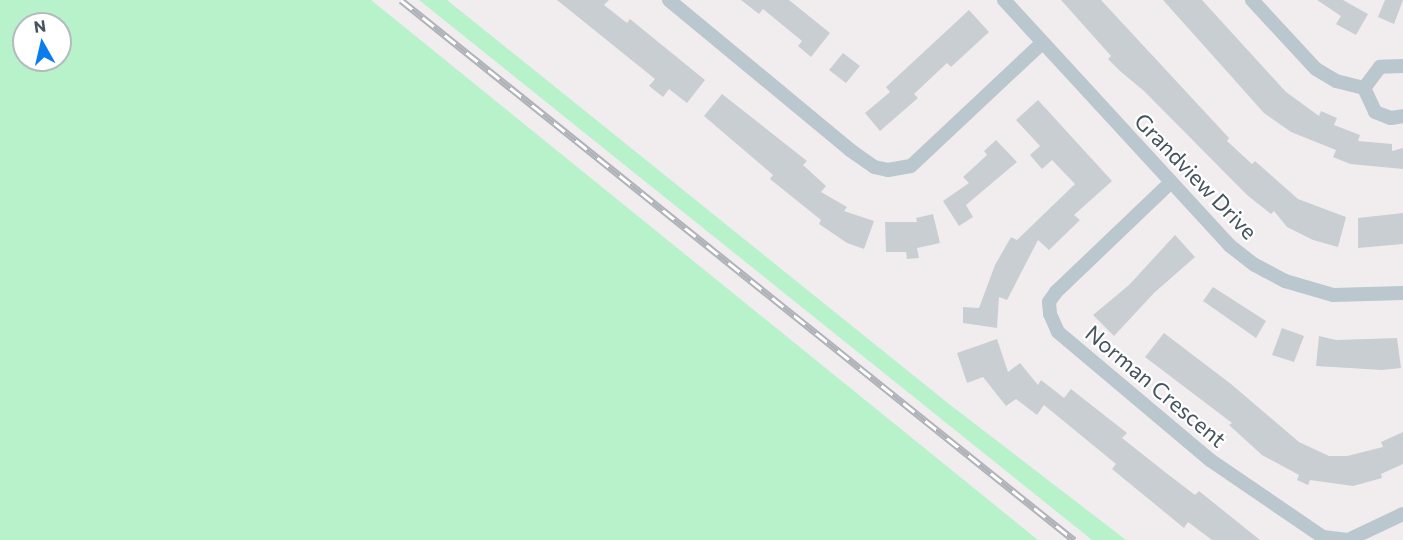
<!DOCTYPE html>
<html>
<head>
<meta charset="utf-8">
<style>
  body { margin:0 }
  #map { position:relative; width:1403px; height:540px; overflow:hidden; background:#f1edee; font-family:Commissioner,sans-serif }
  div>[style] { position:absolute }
  .green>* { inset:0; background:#b7f2ca }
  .building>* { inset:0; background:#c9ced3 }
  .street>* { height:14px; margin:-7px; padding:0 7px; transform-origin:7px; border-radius:7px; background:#bac7ce }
  .rail>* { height:7px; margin-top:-3.5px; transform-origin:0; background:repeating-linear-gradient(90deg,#fff 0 14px,#afb3b9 0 28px); box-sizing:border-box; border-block:2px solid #afb3b9 }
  span { translate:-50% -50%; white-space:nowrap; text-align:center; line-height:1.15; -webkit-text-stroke:4.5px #fff; paint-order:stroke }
  .street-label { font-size:22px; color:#44535d }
  .north { position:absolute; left:12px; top:12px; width:60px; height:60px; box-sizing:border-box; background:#fff; border:2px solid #b4babe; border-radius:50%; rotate:352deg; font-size:16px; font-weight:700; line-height:24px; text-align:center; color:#44535d }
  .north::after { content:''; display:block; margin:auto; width:21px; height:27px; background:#0a7dee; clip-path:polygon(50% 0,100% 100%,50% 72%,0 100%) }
</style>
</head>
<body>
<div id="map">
  <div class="green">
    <div style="clip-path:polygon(evenodd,0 0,371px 0,1038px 540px,0 540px,0 0,24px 24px,60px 24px,60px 60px,24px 60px,24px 24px)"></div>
    <div style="clip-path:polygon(419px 0,447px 0,949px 404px,1126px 540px,1092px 540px)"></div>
  </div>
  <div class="building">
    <div style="clip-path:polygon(557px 0,609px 0,604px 5px,627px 23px,630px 19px,705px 80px,687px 103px,669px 89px,663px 97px,649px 86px,655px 79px)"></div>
    <div style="clip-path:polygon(741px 0,789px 0,830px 33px,811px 57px,798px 46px,802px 41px,763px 9px,759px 14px)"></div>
    <div style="clip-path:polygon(1061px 0,1101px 0,1229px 138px,1227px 141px,1252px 164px,1255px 161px,1298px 199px,1346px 217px,1338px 247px,1313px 240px,1287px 227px,1274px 211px,1271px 214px,1247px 195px,1144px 91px,1120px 71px,1108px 59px,1111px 56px)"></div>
    <div style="clip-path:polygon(1163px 0,1202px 0,1286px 92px,1319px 116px,1321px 111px,1337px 118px,1334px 125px,1360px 135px,1358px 141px,1392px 144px,1392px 151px,1403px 148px,1403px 169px,1350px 164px,1333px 157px,1336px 150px,1291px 132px,1264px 113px)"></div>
    <div style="clip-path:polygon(1317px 0,1343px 0,1368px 14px,1356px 35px,1336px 24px,1341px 16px)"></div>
    <div style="clip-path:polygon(1385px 0,1403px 0,1394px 24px,1378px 17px)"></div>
    <div style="clip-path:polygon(969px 10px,989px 32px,951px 67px,947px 63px,914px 94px,918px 98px,880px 131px,865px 113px,890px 92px,886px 87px)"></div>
    <div style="clip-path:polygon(843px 53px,860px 66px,846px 83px,829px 70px)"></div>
    <div style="clip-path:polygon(722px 94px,807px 161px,803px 165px,826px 186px,821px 192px,847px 207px,844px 211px,874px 221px,864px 249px,847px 243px,819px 224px,821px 220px,770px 179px,773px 175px,704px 116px)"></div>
    <div style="clip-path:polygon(1038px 100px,1112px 181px,1074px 215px,1080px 220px,1049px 250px,1038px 240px,1007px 300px,999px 297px,997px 328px,963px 323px,963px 307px,979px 308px,995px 265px,1011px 237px,1017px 240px,1075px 184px,1052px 160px,1042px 169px,1030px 155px,1040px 146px,1016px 120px)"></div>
    <div style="clip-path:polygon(996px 140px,1017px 162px,966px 205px,973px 217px,959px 226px,943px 201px,969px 183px,963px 177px,987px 155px,984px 151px)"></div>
    <div style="clip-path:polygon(1403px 213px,1403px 244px,1358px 248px,1358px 218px)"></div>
    <div style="clip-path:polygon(933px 214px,940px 243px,917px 248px,919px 258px,907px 259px,906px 252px,886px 252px,885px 222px,917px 222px,916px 218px)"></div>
    <div style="clip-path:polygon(1175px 235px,1195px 257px,1154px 293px,1114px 336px,1093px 315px,1129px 285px)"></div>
    <div style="clip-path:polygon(1213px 287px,1266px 321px,1256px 338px,1203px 301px)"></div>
    <div style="clip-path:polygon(1282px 328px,1304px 336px,1294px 362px,1272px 355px)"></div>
    <div style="clip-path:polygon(1164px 333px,1231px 384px,1299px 442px,1329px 456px,1347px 456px,1383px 447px,1381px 442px,1403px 432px,1403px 464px,1381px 474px,1382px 478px,1353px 486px,1310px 480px,1308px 485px,1297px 480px,1299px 475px,1262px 455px,1229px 425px,1232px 423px,1145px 357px)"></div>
    <div style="clip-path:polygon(1319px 336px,1336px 340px,1397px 338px,1401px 368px,1382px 370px,1316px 366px)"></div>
    <div style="clip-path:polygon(997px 339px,1008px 372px,1020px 363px,1038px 385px,1041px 380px,1064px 398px,1071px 389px,1127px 433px,1122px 438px,1165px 472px,1195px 495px,1199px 491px,1260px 540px,1212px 540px,1188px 522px,1184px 528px,1112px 469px,1116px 464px,1044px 405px,1037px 415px,1016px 399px,1006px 406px,983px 377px,967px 383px,957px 353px)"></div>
  </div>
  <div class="street">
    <div style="left:669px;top:0;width:235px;rotate:39.6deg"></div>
    <div style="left:850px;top:150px;width:29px;rotate:35deg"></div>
    <div style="left:874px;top:167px;width:14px;rotate:12deg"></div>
    <div style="left:888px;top:170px;width:23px;rotate:-10deg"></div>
    <div style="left:911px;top:166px;width:180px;rotate:-43.2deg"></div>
    <div style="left:1004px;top:0;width:333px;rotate:47.4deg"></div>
    <div style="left:1229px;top:245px;width:33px;rotate:38deg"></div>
    <div style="left:1255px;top:265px;width:34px;rotate:28deg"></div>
    <div style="left:1285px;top:281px;width:50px;rotate:16.3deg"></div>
    <div style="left:1333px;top:295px;width:70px;rotate:-1.6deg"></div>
    <div style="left:1252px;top:0;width:94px;rotate:47.2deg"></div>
    <div style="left:1316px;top:69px;width:23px;rotate:31deg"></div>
    <div style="left:1336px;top:81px;width:29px;rotate:14deg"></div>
    <div style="left:1403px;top:66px;width:23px;rotate:178deg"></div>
    <div style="left:1380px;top:67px;width:26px;rotate:127deg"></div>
    <div style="left:1364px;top:88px;width:26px;rotate:65deg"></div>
    <div style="left:1375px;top:112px;width:17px;rotate:21deg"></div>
    <div style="left:1391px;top:118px;width:12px;rotate:-9deg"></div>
    <div style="left:1170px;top:183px;width:158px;rotate:136.3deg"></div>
    <div style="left:1056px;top:292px;width:12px;rotate:125deg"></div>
    <div style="left:1049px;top:302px;width:12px;rotate:85deg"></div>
    <div style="left:1050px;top:314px;width:20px;rotate:66deg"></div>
    <div style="left:1058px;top:332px;width:199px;rotate:40.1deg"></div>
    <div style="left:1210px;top:460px;width:137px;rotate:34.3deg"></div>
    <div style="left:1323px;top:537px;width:25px;rotate:7deg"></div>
    <div style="left:1348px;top:540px;width:61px;rotate:-25.3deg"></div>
  </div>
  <div class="rail">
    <div style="left:401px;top:0;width:863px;rotate:38.74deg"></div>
  </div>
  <div class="street-label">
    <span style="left:1196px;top:176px;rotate:46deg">Grandview Drive</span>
    <span style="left:1156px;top:386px;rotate:40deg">Norman Crescent</span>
  </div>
  <div class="north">N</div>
</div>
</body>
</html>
